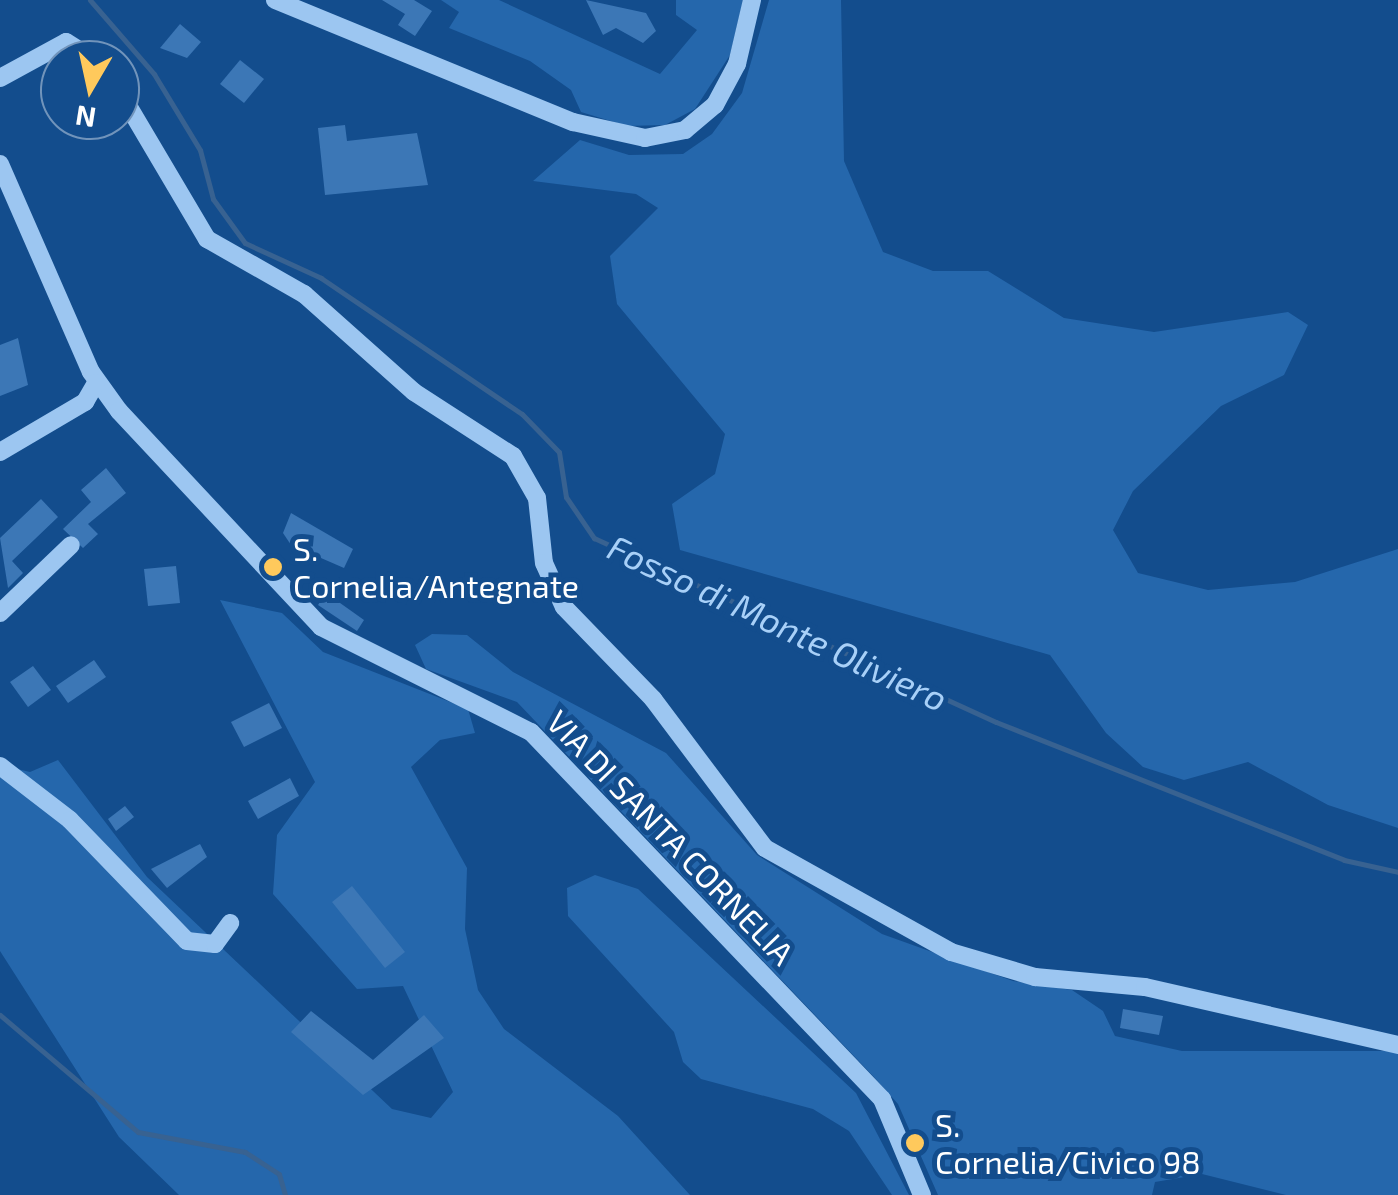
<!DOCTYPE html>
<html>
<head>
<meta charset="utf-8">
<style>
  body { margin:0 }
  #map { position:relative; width:1398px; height:1195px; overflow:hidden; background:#134d8d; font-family:"Exo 2",sans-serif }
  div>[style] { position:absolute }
  .green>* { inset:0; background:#2567ac }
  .stream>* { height:5px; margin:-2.5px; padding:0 2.5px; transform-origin:2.5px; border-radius:2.5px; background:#386291 }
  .building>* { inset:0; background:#3c77b6 }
  .minor>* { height:18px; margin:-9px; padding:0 9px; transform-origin:9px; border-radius:9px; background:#9cc6f1 }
  .dots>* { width:28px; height:28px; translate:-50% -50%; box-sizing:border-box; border:5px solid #134d8d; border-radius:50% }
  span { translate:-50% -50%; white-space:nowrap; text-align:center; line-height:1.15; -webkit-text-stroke:10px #134d8d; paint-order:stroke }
  .poi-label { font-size:32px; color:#fff }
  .left { translate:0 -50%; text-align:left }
  .street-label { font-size:32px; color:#fff }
  .water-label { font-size:35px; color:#a8d0f8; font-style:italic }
  .north { position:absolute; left:40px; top:40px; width:100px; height:100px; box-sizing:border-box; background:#134d8d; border:2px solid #7194bb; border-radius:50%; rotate:189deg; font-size:28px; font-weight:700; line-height:40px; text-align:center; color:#fff }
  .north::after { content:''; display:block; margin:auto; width:35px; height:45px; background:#ffc95c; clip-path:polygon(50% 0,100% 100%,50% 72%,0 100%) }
</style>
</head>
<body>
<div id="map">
  <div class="green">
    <div style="clip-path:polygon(441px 0,499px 0,660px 74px,697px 30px,676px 15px,676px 0,743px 0,730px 55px,695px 109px,665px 125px,627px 126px,581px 112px,571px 90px,530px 61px,449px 28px,459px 12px)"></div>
    <div style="clip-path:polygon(769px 0,841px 0,844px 161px,883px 252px,933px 271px,988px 271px,1064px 318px,1154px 332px,1288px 312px,1308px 325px,1284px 375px,1221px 406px,1133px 491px,1113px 530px,1138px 573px,1208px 590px,1295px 582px,1398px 549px,1398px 828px,1328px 805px,1248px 762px,1184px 780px,1143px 767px,1106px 733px,1050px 655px,680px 550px,672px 504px,715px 474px,725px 434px,617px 304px,610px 256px,658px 208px,636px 194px,533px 181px,580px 140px,629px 155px,683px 154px,712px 134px,742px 93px)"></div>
    <div style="clip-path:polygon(220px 600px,282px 613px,323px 652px,468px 709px,475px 733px,440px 740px,411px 767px,467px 868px,465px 929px,478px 990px,504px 1029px,618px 1116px,690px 1195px,179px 1195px,119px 1137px,0 951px,0 765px,30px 772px,58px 760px,147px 877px,392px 1109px,431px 1118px,453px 1092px,403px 986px,357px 989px,273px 894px,277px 835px,315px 782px)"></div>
    <div style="clip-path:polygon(432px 634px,467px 635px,513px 672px,666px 753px,757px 855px,882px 934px,1013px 981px,1072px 990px,1103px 1011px,1115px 1036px,1182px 1051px,1398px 1051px,1398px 1195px,1286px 1195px,1202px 1174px,1155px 1182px,1152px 1195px,938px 1195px,898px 1104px,873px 1076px,517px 702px,426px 669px,415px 645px)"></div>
    <div style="clip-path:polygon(595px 875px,638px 889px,856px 1093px,909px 1195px,892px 1195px,849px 1131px,813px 1109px,701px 1079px,683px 1062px,674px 1032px,568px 916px,567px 888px)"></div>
  </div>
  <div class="stream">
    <div style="left:90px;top:0;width:98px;rotate:49.1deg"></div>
    <div style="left:154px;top:74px;width:89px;rotate:58.8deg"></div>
    <div style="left:200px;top:150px;width:51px;rotate:75.1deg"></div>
    <div style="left:213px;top:199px;width:54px;rotate:54deg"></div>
    <div style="left:245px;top:243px;width:84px;rotate:24.7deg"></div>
    <div style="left:321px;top:278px;width:243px;rotate:34.1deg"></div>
    <div style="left:522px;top:414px;width:53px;rotate:45.8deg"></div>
    <div style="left:559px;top:452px;width:46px;rotate:81.2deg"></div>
    <div style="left:566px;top:497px;width:50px;rotate:55.7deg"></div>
    <div style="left:594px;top:538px;width:442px;rotate:24.6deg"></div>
    <div style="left:996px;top:722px;width:374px;rotate:21.6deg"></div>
    <div style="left:1344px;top:860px;width:55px;rotate:12.5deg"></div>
    <div style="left:0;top:1015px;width:181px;rotate:40.3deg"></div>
    <div style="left:138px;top:1132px;width:109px;rotate:10.6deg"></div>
    <div style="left:245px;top:1152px;width:40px;rotate:32.9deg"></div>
    <div style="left:279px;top:1174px;width:22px;rotate:74deg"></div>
  </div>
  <div class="building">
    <div style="clip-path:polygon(382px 0,414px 0,432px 11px,415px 36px,398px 25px,405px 14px)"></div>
    <div style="clip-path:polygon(586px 0,646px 13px,656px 31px,643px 43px,616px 28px,603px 35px)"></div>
    <div style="clip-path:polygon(180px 24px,201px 42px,187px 58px,160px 48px)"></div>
    <div style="clip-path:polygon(240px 60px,264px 79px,244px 103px,220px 84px)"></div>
    <div style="clip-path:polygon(345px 125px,347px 141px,417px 133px,428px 185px,325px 195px,318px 128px)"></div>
    <div style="clip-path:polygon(18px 338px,28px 385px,0 396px,0 345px)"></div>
    <div style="clip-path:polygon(106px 468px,126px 493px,88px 524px,98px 534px,83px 548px,63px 529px,91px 502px,81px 490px)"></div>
    <div style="clip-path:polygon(41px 499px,58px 517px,12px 561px,23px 573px,8px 588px,0 538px)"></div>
    <div style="clip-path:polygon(291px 513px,353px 549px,344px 568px,291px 545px,283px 533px)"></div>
    <div style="clip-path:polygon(176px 566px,180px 603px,148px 606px,144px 569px)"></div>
    <div style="clip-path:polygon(326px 593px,364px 620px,357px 631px,318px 605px)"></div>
    <div style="clip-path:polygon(94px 660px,106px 677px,68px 703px,56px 686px)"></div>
    <div style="clip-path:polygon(33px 666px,51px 690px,28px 707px,10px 682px)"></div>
    <div style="clip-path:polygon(269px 703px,282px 728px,244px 747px,231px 722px)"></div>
    <div style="clip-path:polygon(290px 778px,299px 796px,258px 819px,248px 801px)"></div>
    <div style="clip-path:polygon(125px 806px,134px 817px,116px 831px,108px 819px)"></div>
    <div style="clip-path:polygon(200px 844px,207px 857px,167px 888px,151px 869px)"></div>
    <div style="clip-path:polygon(352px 886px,405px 952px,385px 968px,332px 902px)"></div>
    <div style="clip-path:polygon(1123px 1009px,1163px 1016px,1159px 1035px,1120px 1028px)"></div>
    <div style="clip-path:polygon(311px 1011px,373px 1060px,424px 1015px,444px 1038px,363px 1095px,291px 1032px)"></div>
  </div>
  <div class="minor">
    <div style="left:275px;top:0;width:322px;rotate:22.3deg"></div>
    <div style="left:573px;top:122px;width:74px;rotate:12.5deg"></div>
    <div style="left:645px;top:138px;width:41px;rotate:-11.3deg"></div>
    <div style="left:685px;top:130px;width:39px;rotate:-40deg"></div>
    <div style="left:715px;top:105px;width:47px;rotate:-61.8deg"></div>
    <div style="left:737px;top:64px;width:66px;rotate:-76.8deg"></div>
    <div style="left:0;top:78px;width:75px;rotate:-28.6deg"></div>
    <div style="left:66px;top:42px;width:34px;rotate:32deg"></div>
    <div style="left:120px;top:92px;width:171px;rotate:59.4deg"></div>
    <div style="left:207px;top:239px;width:112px;rotate:29.6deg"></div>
    <div style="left:304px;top:294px;width:147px;rotate:41.7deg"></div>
    <div style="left:414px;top:392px;width:118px;rotate:32.9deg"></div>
    <div style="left:513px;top:456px;width:48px;rotate:60.3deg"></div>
    <div style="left:537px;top:498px;width:65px;rotate:83.9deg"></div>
    <div style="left:544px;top:563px;width:48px;rotate:65.6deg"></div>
    <div style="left:564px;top:607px;width:128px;rotate:45.9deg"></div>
    <div style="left:653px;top:699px;width:186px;rotate:53.1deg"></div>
    <div style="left:765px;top:848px;width:213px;rotate:29.2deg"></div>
    <div style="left:951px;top:952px;width:88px;rotate:16.6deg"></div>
    <div style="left:1035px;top:977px;width:110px;rotate:5.2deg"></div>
    <div style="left:1145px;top:987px;width:260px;rotate:12.9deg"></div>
    <div style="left:0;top:164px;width:227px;rotate:66.4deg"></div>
    <div style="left:91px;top:372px;width:48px;rotate:54.3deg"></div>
    <div style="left:119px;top:411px;width:296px;rotate:46.9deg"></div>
    <div style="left:321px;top:627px;width:235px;rotate:26.6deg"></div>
    <div style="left:531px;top:732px;width:508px;rotate:46.28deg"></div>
    <div style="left:882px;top:1099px;width:104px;rotate:67.4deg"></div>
    <div style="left:0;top:452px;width:99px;rotate:-30.5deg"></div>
    <div style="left:85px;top:402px;width:22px;rotate:-60deg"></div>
    <div style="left:0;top:613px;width:98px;rotate:-43.8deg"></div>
    <div style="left:0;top:766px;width:88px;rotate:37.6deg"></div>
    <div style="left:70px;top:820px;width:168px;rotate:46deg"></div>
    <div style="left:187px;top:941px;width:28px;rotate:6deg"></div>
    <div style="left:215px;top:944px;width:26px;rotate:-54deg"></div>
  </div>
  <div class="dots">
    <div style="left:273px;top:567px;background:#ffc95c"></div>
    <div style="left:915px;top:1143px;background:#ffc95c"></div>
  </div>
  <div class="poi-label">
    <span class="left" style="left:293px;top:567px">S.<br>Cornelia/Antegnate</span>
    <span class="left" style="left:935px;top:1143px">S.<br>Cornelia/Civico 98</span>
  </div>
  <div class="street-label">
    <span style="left:671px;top:837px;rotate:46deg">VIA DI SANTA CORNELIA</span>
  </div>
  <div class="water-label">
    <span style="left:778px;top:622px;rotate:25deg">Fosso di Monte Oliviero</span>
  </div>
  <div class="north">N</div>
</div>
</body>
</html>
